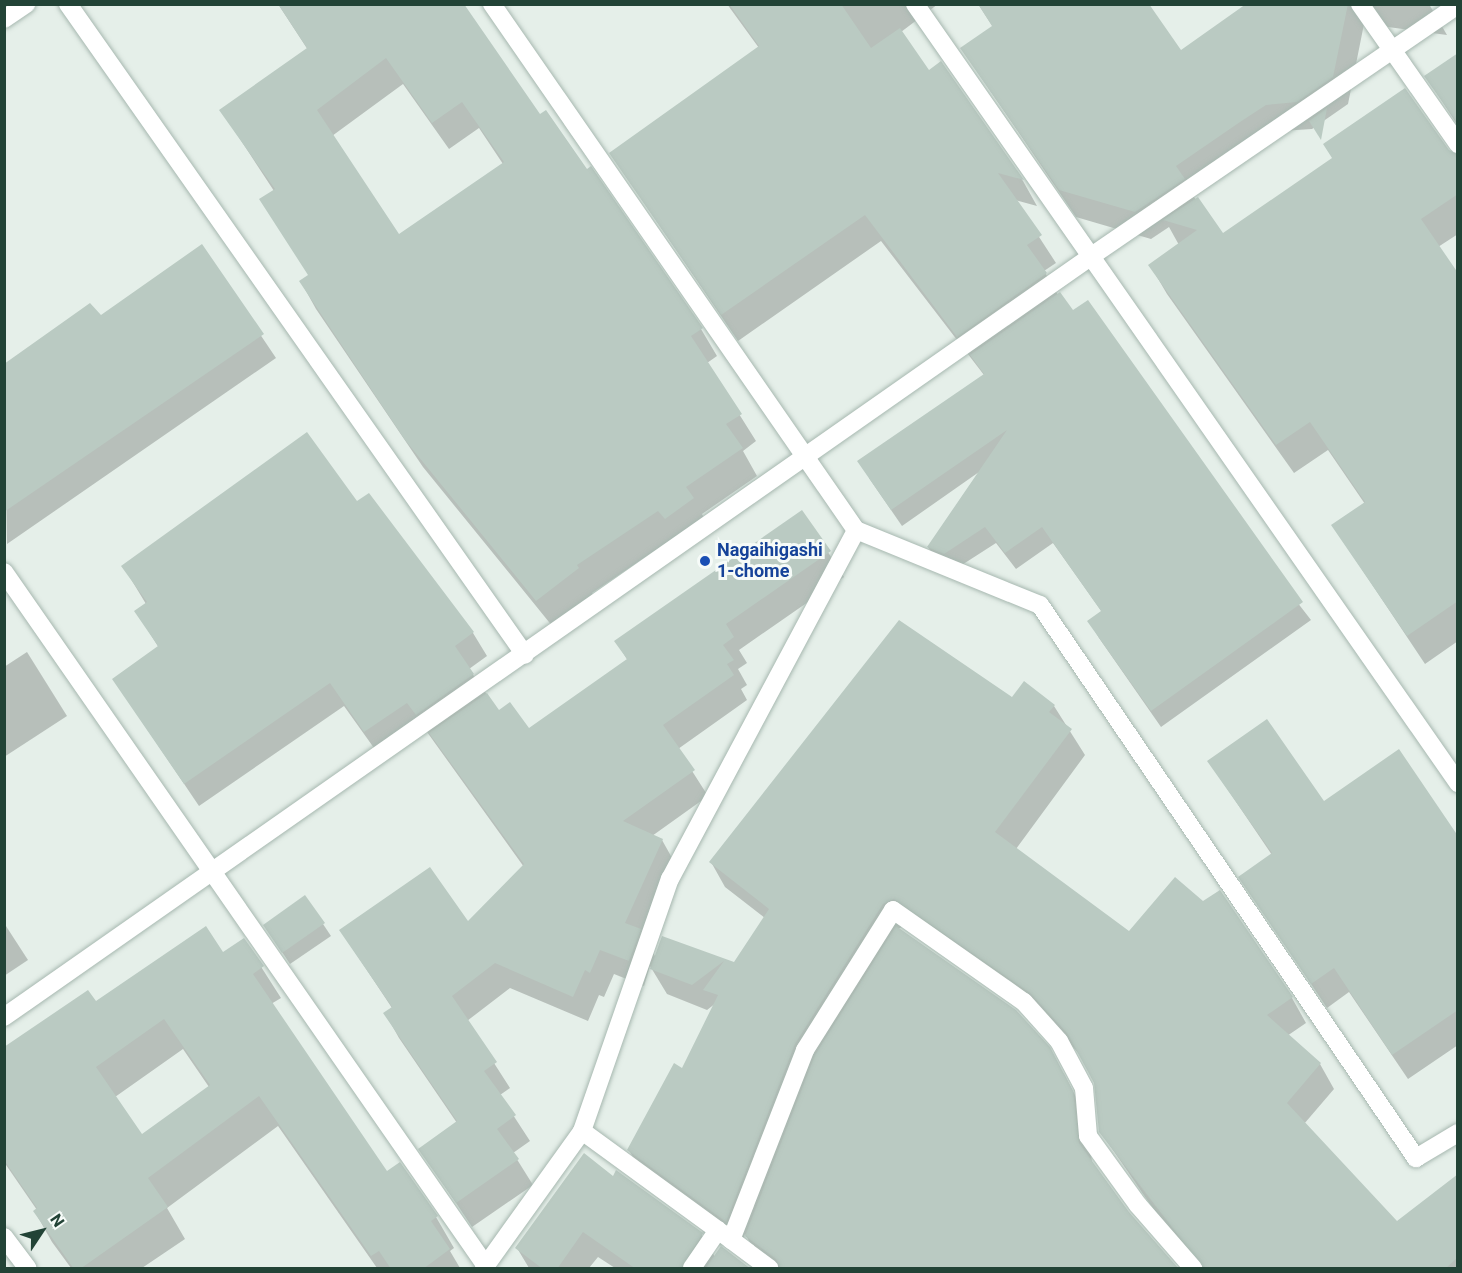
<!DOCTYPE html>
<html>
<head>
<meta charset="utf-8">
<style>
  body { margin:0 }
  #map { position:relative; width:1462px; height:1273px; overflow:hidden; background:#e5efe9; font-family:Roboto,sans-serif }
  div>[style] { position:absolute }
  .shadow>* { inset:0; background:#0003 }
  .building>* { inset:0; background:#bacac2 }
  .roads { filter:drop-shadow(0 0 2px #a7b8b0) drop-shadow(0 0 2px #a7b8b0) }
  .minor>* { height:18px; margin:-9px; padding:0 9px; transform-origin:9px; border-radius:9px; background:#fff }
  .dots>* { width:16px; height:16px; translate:-50% -50%; box-sizing:border-box; border:3px solid #f6fbf8; border-radius:50% }
  span { translate:-50% -50%; white-space:nowrap; text-align:center; line-height:1.15; -webkit-text-stroke:6px #f6fbf8; paint-order:stroke }
  .transit-label { font-size:18px; color:#164399; font-weight:700 }
  .left { translate:0 -50%; text-align:left }
  .frame { position:absolute; inset:0; border:6px solid #224336; pointer-events:none }
  .north { position:absolute; left:12px; top:1201px; width:60px; height:60px; -webkit-text-stroke:4px #f6fbf8; paint-order:stroke; rotate:55deg; font-size:16px; font-weight:700; line-height:24px; text-align:center; color:#224336 }
  .north::after { content:''; display:block; margin:auto; width:21px; height:27px; background:#224336; clip-path:polygon(50% 0,100% 100%,50% 72%,0 100%) }
</style>
</head>
<body>
<div id="map">
  <div class="shadow">
    <div style="clip-path:polygon(evenodd,278px 4px,462px 4px,540px 116px,701px 329px,717px 356px,707px 363px,756px 441px,743px 451px,757px 476px,702px 514px,708px 526px,675px 537px,592px 593px,594px 596px,553px 627px,423px 467px,316px 309px,301px 282px,309px 276px,274px 191px,221px 110px,308px 50px,278px 4px,403px 84px,449px 149px,479px 128px,503px 164px,398px 236px,332px 136px,403px 84px)"></div>
    <div style="clip-path:polygon(727px 4px,938px 4px,901px 32px,928px 72px,941px 63px,1023px 181px,1037px 206px,1015px 200px,1056px 263px,1044px 271px,1058px 295px,1311px 620px,1161px 727px,1099px 638px,1089px 621px,1102px 612px,1053px 543px,1016px 569px,996px 543px,954px 570px,938px 563px,928px 547px,979px 472px,902px 526px,869px 478px,984px 375px,881px 241px,738px 341px,611px 154px,759px 48px)"></div>
    <div style="clip-path:polygon(978px 4px,1148px 4px,1181px 52px,1248px 4px,1429px 4px,1447px 35px,1388px 27px,1376px 19px,1364px 24px,1348px 104px,1312px 129px,1281px 131px,1191px 193px,1222px 235px,1448px 152px,1458px 154px,1458px 234px,1438px 247px,1458px 275px,1458px 641px,1425px 664px,1333px 526px,1365px 504px,1328px 450px,1294px 473px,1167px 294px,1150px 265px,1179px 245px,1169px 227px,1151px 239px,1076px 217px,962px 49px,993px 27px)"></div>
    <div style="clip-path:polygon(1458px 54px,1458px 126px,1426px 76px)"></div>
    <div style="clip-path:polygon(201px 246px,276px 358px,7px 544px,4px 366px,101px 317px)"></div>
    <div style="clip-path:polygon(357px 504px,473px 633px,487px 656px,469px 669px,499px 712px,528px 730px,628px 661px,616px 641px,802px 512px,844px 577px,739px 650px,747px 663px,738px 669px,747px 685px,741px 689px,747px 700px,678px 749px,708px 796px,652px 836px,662px 840px,676px 865px,644px 937px,656px 958px,663px 938px,735px 964px,765px 918px,725px 887px,711px 862px,1013px 699px,1054px 706px,1085px 755px,1016px 849px,1129px 933px,1292px 998px,1306px 1023px,1287px 1036px,1320px 1064px,1334px 1089px,1304px 1124px,1396px 1223px,1458px 1186px,1458px 1268px,1203px 1268px,1163px 1223px,1100px 1131px,1096px 1083px,1081px 1056px,1047px 1018px,910px 923px,898px 929px,1064px 1074px,1087px 1118px,1092px 1163px,1128px 1213px,1177px 1268px,771px 1268px,761px 1261px,745px 1234px,740px 1246px,643px 1175px,629px 1150px,683px 1070px,716px 1003px,707px 1010px,667px 994px,650px 966px,644px 986px,614px 974px,604px 997px,599px 995px,588px 1021px,510px 988px,467px 1021px,510px 1088px,500px 1095px,530px 1141px,513px 1153px,533px 1185px,472px 1227px,420px 1149px,457px 1123px,399px 1038px,385px 1013px,392px 1008px,341px 931px,468px 923px,524px 867px,422px 725px,379px 755px,344px 706px,199px 806px,114px 680px,159px 648px,136px 611px,146px 604px,123px 566px)"></div>
    <div style="clip-path:polygon(27px 652px,67px 716px,4px 757px,4px 667px)"></div>
    <div style="clip-path:polygon(1209px 762px,1324px 803px,1458px 838px,1458px 1045px,1408px 1079px,1349px 992px,1327px 1008px,1240px 877px,1272px 855px)"></div>
    <div style="clip-path:polygon(305px 897px,331px 936px,290px 964px,272px 937px)"></div>
    <div style="clip-path:polygon(4px 923px,28px 960px,4px 976px)"></div>
    <div style="clip-path:polygon(evenodd,244px 940px,281px 998px,271px 1004px,386px 1173px,436px 1217px,454px 1248px,450px 1251px,460px 1268px,377px 1268px,278px 1126px,167px 1208px,185px 1239px,142px 1268px,71px 1268px,52px 1242px,35px 1212px,37px 1210px,4px 1162px,4px 1049px,96px 1004px,223px 954px,244px 940px,183px 1049px,209px 1087px,142px 1136px,115px 1097px,183px 1049px)"></div>
    <div style="clip-path:polygon(614px 1178px,701px 1234px,715px 1257px,748px 1268px,615px 1268px,598px 1257px,589px 1268px,529px 1268px,517px 1248px)"></div>
  </div>
  <div class="building">
    <div style="clip-path:polygon(evenodd,278px 4px,464px 4px,540px 114px,546px 110px,587px 169px,591px 166px,703px 328px,691px 336px,742px 414px,726px 424px,743px 448px,686px 487px,694px 498px,665px 519px,658px 511px,577px 565px,579px 568px,536px 601px,405px 440px,299px 281px,308px 275px,259px 199px,275px 189px,219px 110px,307px 48px,278px 4px,386px 58px,432px 123px,462px 102px,504px 162px,399px 234px,317px 110px,386px 58px)"></div>
    <div style="clip-path:polygon(729px 4px,841px 4px,871px 48px,900px 28px,929px 70px,941px 61px,1024px 180px,998px 173px,1042px 235px,1027px 245px,1047px 273px,957px 337px,865px 215px,721px 315px,609px 153px,759px 46px)"></div>
    <div style="clip-path:polygon(978px 4px,1149px 4px,1181px 50px,1246px 4px,1348px 4px,1333px 77px,1297px 102px,1266px 105px,1240px 122px,1176px 166px,1185px 179px,1135px 212px,1059px 190px,960px 48px,992px 26px)"></div>
    <div style="clip-path:polygon(1458px 53px,1458px 124px,1424px 76px)"></div>
    <div style="clip-path:polygon(1405px 88px,1449px 150px,1458px 155px,1458px 194px,1421px 219px,1458px 273px,1458px 601px,1407px 636px,1331px 525px,1365px 502px,1310px 422px,1276px 445px,1148px 265px,1197px 230px,1163px 220px,1198px 197px,1223px 233px,1332px 158px,1323px 144px)"></div>
    <div style="clip-path:polygon(1327px 108px,1321px 140px,1309px 121px)"></div>
    <div style="clip-path:polygon(202px 244px,264px 334px,4px 512px,4px 364px,90px 303px,101px 315px)"></div>
    <div style="clip-path:polygon(1060px 292px,1073px 310px,1088px 300px,1303px 602px,1151px 711px,1087px 621px,1101px 611px,1042px 527px,1005px 553px,985px 527px,944px 554px,927px 547px,1007px 430px,891px 510px,857px 461px,984px 374px,970px 355px)"></div>
    <div style="clip-path:polygon(307px 432px,357px 501px,369px 493px,474px 632px,455px 646px,474px 674px,416px 715px,407px 703px,364px 732px,330px 683px,184px 784px,112px 679px,158px 646px,134px 611px,147px 602px,121px 566px)"></div>
    <div style="clip-path:polygon(802px 510px,831px 551px,726px 624px,734px 637px,723px 645px,734px 660px,727px 664px,734px 675px,663px 725px,695px 770px,623px 821px,663px 839px,625px 923px,641px 929px,629px 961px,600px 950px,590px 973px,585px 970px,573px 997px,495px 963px,452px 996px,497px 1062px,484px 1071px,516px 1115px,497px 1129px,519px 1159px,456px 1203px,418px 1149px,457px 1121px,383px 1013px,392px 1007px,339px 930px,430px 867px,468px 921px,524px 864px,429px 733px,487px 693px,499px 710px,510px 702px,529px 728px,627px 659px,614px 641px)"></div>
    <div style="clip-path:polygon(899px 620px,1012px 697px,1024px 681px,1055px 705px,1049px 712px,1072px 729px,995px 832px,1129px 931px,1175px 877px,1203px 901px,1220px 890px,1293px 997px,1267px 1015px,1321px 1063px,1287px 1103px,1397px 1221px,1458px 1174px,1458px 1257px,1445px 1269px,1204px 1269px,1099px 1132px,1094px 1083px,1067px 1033px,1030px 993px,894px 899px,883px 904px,795px 1044px,726px 1222px,627px 1150px,674px 1063px,682px 1068px,718px 995px,703px 990px,724px 961px,692px 985px,650px 969px,662px 936px,734px 962px,769px 909px,709px 862px)"></div>
    <div style="clip-path:polygon(1267px 719px,1324px 801px,1399px 749px,1458px 836px,1458px 1010px,1392px 1055px,1334px 968px,1311px 984px,1238px 877px,1272px 853px,1207px 761px)"></div>
    <div style="clip-path:polygon(305px 895px,325px 923px,282px 953px,263px 925px)"></div>
    <div style="clip-path:polygon(evenodd,206px 926px,223px 952px,244px 938px,264px 966px,253px 974px,387px 1171px,400px 1162px,438px 1216px,431px 1221px,450px 1249px,423px 1269px,391px 1269px,379px 1251px,371px 1256px,259px 1096px,148px 1178px,168px 1207px,80px 1269px,74px 1269px,33px 1211px,37px 1208px,4px 1160px,4px 1047px,88px 990px,96px 1001px,206px 926px,164px 1019px,210px 1085px,142px 1134px,96px 1067px,164px 1019px)"></div>
    <div style="clip-path:polygon(896px 926px,1016px 1010px,1050px 1047px,1073px 1091px,1079px 1143px,1129px 1212px,1179px 1269px,780px 1269px,776px 1259px,745px 1236px,815px 1055px)"></div>
    <div style="clip-path:polygon(584px 1153px,613px 1176px,616px 1170px,703px 1233px,681px 1269px,636px 1269px,583px 1232px,557px 1269px,543px 1269px,515px 1248px)"></div>
    <div style="clip-path:polygon(721px 1246px,751px 1269px,705px 1269px)"></div>
  </div>
  <div class="roads">
    <div class="minor">
      <div style="left:68px;top:4px;width:795px;rotate:54.93deg"></div>
      <div style="left:492px;top:4px;width:640px;rotate:55.32deg"></div>
      <div style="left:915px;top:4px;width:950px;rotate:55.12deg"></div>
      <div style="left:1360px;top:4px;width:171px;rotate:55deg"></div>
      <div style="left:4px;top:19px;width:27px;rotate:-34deg"></div>
      <div style="left:4px;top:572px;width:845px;rotate:55.22deg"></div>
      <div style="left:4px;top:1017px;width:1326px;rotate:-34.98deg"></div>
      <div style="left:1090px;top:257px;width:446px;rotate:-34.4deg"></div>
      <div style="left:582px;top:1131px;width:168px;rotate:36.1deg"></div>
      <div style="left:718px;top:1230px;width:46px;rotate:124.4deg"></div>
      <div style="left:722px;top:1233px;width:59px;rotate:36.7deg"></div>
      <div style="left:4px;top:1237px;width:39px;rotate:53deg"></div>
      <div style="left:731px;top:1240px;width:204px;rotate:-68.7deg"></div>
      <div style="left:805px;top:1050px;width:165px;rotate:-57.8deg"></div>
      <div style="left:893px;top:910px;width:160px;rotate:35.1deg"></div>
      <div style="left:1024px;top:1002px;width:52px;rotate:48.1deg"></div>
      <div style="left:1059px;top:1041px;width:53px;rotate:62deg"></div>
      <div style="left:1084px;top:1088px;width:48px;rotate:85.2deg"></div>
      <div style="left:1088px;top:1136px;width:85px;rotate:54.1deg"></div>
      <div style="left:1138px;top:1205px;width:84px;rotate:48.9deg"></div>
      <div style="left:484px;top:1268px;width:168px;rotate:-54.4deg"></div>
      <div style="left:582px;top:1131px;width:267px;rotate:-70.8deg"></div>
      <div style="left:670px;top:879px;width:395px;rotate:-61.9deg"></div>
      <div style="left:856px;top:530px;width:199px;rotate:22.2deg"></div>
      <div style="left:1040px;top:605px;width:669px;rotate:55.79deg"></div>
      <div style="left:1416px;top:1158px;width:49px;rotate:-30.8deg"></div>
    </div>
  </div>
  <div class="dots">
    <div style="left:705px;top:561px;background:#1a4fb4"></div>
  </div>
  <div class="transit-label">
    <span class="left" style="left:717px;top:561px">Nagaihigashi<br>1-chome</span>
  </div>
  <div class="frame"></div>
  <div class="north">N</div>
</div>
</body>
</html>
